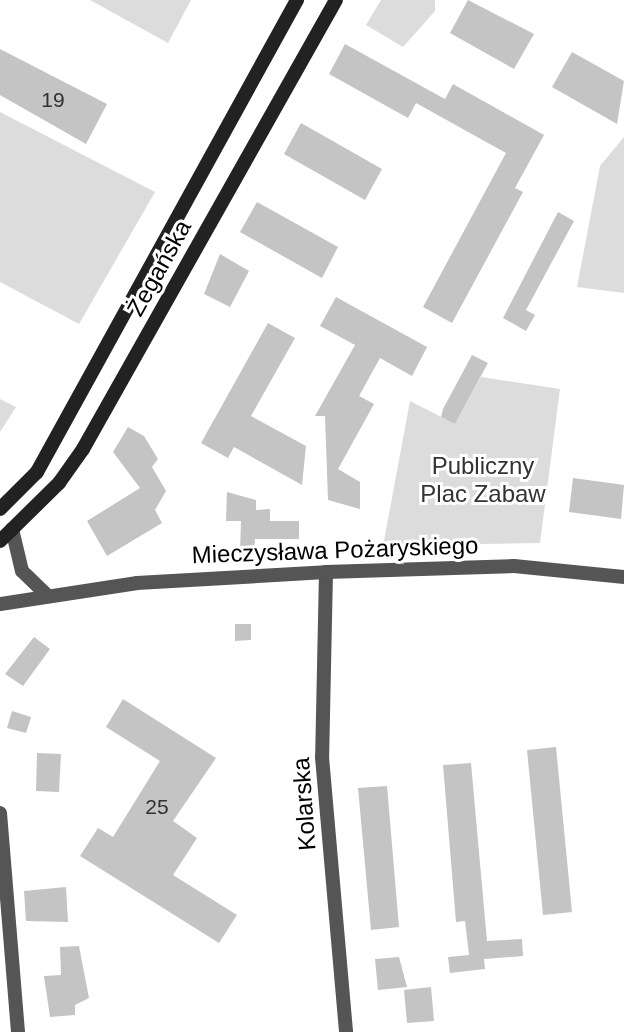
<!DOCTYPE html>
<html>
<head>
<meta charset="utf-8">
<style>
  body { margin:0 }
  #map { position:relative; width:624px; height:1032px; overflow:hidden; background:#fff; font-family:Helvetica,sans-serif }
  div>[style] { position:absolute }
  .green>* { inset:0; background:#dcdcdc }
  .building>* { inset:0; background:#c4c4c4 }
  .street>* { height:14px; margin:-7px; padding:0 7px; transform-origin:7px; border-radius:7px; background:#555 }
  .secondary>* { height:14px; margin:-7px; padding:0 7px; transform-origin:7px; border-radius:7px; background:#222 }
  span { translate:-50% -50%; white-space:nowrap; text-align:center; line-height:1.15; -webkit-text-stroke:6px #fff; paint-order:stroke }
  .number-label { font-size:21px; color:#313131 }
  .number-label span { -webkit-text-stroke-width:0 }
  .street-label { font-size:24px; color:#000 }
  .park-label { font-size:24px; color:#333 }
</style>
</head>
<body>
<div id="map">
  <div class="green">
    <div style="clip-path:polygon(90px 0,191px 0,168px 43px)"></div>
    <div style="clip-path:polygon(381px 0,435px 0,435px 11px,403px 47px,366px 25px)"></div>
    <div style="clip-path:polygon(0 112px,155px 192px,79px 324px,0 282px)"></div>
    <div style="clip-path:polygon(624px 137px,624px 293px,577px 287px,600px 166px)"></div>
    <div style="clip-path:polygon(481px 377px,560px 389px,540px 543px,383px 546px,410px 401px,455px 424px)"></div>
    <div style="clip-path:polygon(0 399px,16px 407px,0 432px)"></div>
  </div>
  <div class="building">
    <div style="clip-path:polygon(468px 0,534px 34px,514px 69px,450px 33px)"></div>
    <div style="clip-path:polygon(345px 44px,445px 99px,453px 84px,544px 135px,515px 188px,523px 192px,452px 323px,423px 307px,506px 153px,416px 103px,408px 118px,329px 74px)"></div>
    <div style="clip-path:polygon(0 49px,107px 104px,86px 144px,0 95px)"></div>
    <div style="clip-path:polygon(572px 52px,624px 81px,617px 124px,552px 87px)"></div>
    <div style="clip-path:polygon(301px 123px,382px 169px,365px 200px,284px 154px)"></div>
    <div style="clip-path:polygon(257px 202px,338px 247px,322px 278px,240px 232px)"></div>
    <div style="clip-path:polygon(558px 212px,574px 221px,526px 310px,535px 315px,526px 331px,503px 318px)"></div>
    <div style="clip-path:polygon(220px 254px,249px 271px,230px 307px,204px 294px)"></div>
    <div style="clip-path:polygon(336px 297px,427px 347px,412px 376px,380px 358px,359px 396px,374px 404px,338px 469px,360px 482px,360px 509px,328px 500px,325px 416px,315px 416px,355px 345px,320px 326px)"></div>
    <div style="clip-path:polygon(268px 323px,295px 338px,251px 416px,306px 446px,302px 485px,234px 447px,228px 458px,201px 443px)"></div>
    <div style="clip-path:polygon(472px 355px,488px 363px,455px 424px,441px 417px,443px 409px)"></div>
    <div style="clip-path:polygon(128px 427px,144px 436px,158px 459px,152px 467px,166px 491px,155px 510px,162px 523px,107px 556px,87px 521px,140px 488px,113px 452px)"></div>
    <div style="clip-path:polygon(573px 478px,624px 485px,621px 519px,569px 512px)"></div>
    <div style="clip-path:polygon(227px 492px,256px 500px,256px 510px,270px 509px,270px 521px,299px 521px,299px 539px,255px 539px,254px 552px,240px 551px,241px 521px,226px 521px)"></div>
    <div style="clip-path:polygon(235px 624px,251px 624px,251px 640px,235px 641px)"></div>
    <div style="clip-path:polygon(34px 637px,50px 649px,23px 686px,5px 674px)"></div>
    <div style="clip-path:polygon(123px 699px,216px 758px,173px 821px,197px 838px,173px 875px,237px 915px,219px 943px,80px 856px,98px 828px,113px 837px,160px 761px,106px 727px)"></div>
    <div style="clip-path:polygon(12px 711px,31px 717px,26px 733px,7px 728px)"></div>
    <div style="clip-path:polygon(556px 747px,572px 912px,543px 915px,527px 750px)"></div>
    <div style="clip-path:polygon(37px 753px,61px 754px,59px 792px,36px 791px)"></div>
    <div style="clip-path:polygon(471px 763px,487px 941px,522px 939px,523px 956px,484px 959px,485px 969px,450px 973px,448px 957px,469px 955px,465px 921px,456px 922px,443px 765px)"></div>
    <div style="clip-path:polygon(387px 786px,399px 927px,371px 930px,358px 788px)"></div>
    <div style="clip-path:polygon(66px 887px,68px 922px,26px 921px,24px 891px)"></div>
    <div style="clip-path:polygon(79px 946px,89px 998px,75px 1005px,75px 1015px,50px 1017px,44px 976px,61px 975px,60px 947px)"></div>
    <div style="clip-path:polygon(399px 957px,407px 987px,378px 990px,375px 959px)"></div>
    <div style="clip-path:polygon(431px 987px,434px 1021px,407px 1023px,404px 990px)"></div>
  </div>
  <div class="street">
    <div style="left:12px;top:529px;width:43px;rotate:76.6deg"></div>
    <div style="left:22px;top:571px;width:36px;rotate:44deg"></div>
    <div style="left:326px;top:572px;width:185px;rotate:91.2deg"></div>
    <div style="left:322px;top:757px;width:276px;rotate:85deg"></div>
    <div style="left:0;top:604px;width:139px;rotate:-8.7deg"></div>
    <div style="left:137px;top:583px;width:189px;rotate:-3.3deg"></div>
    <div style="left:326px;top:572px;width:188px;rotate:-1.8deg"></div>
    <div style="left:514px;top:566px;width:111px;rotate:5.7deg"></div>
    <div style="left:0;top:813px;width:220px;rotate:85.3deg"></div>
  </div>
  <div class="secondary">
    <div style="left:0;top:509px;width:52px;rotate:-45deg"></div>
    <div style="left:37px;top:472px;width:539px;rotate:-61.15deg"></div>
    <div style="left:0;top:541px;width:83px;rotate:-44.5deg"></div>
    <div style="left:59px;top:483px;width:42px;rotate:-54.8deg"></div>
    <div style="left:83px;top:449px;width:515px;rotate:-60.6deg"></div>
  </div>
  <div class="number-label">
    <span style="left:53px;top:100px">19</span>
    <span style="left:157px;top:807px">25</span>
  </div>
  <div class="street-label">
    <span style="left:159px;top:268px;rotate:-61deg">Żegańska</span>
    <span style="left:335px;top:550px;rotate:-2deg">Mieczysława Pożaryskiego</span>
    <span style="left:304px;top:804px;rotate:-94deg">Kolarska</span>
  </div>
  <div class="park-label">
    <span style="left:483px;top:480px">Publiczny<br>Plac Zabaw</span>
  </div>
</div>
</body>
</html>
